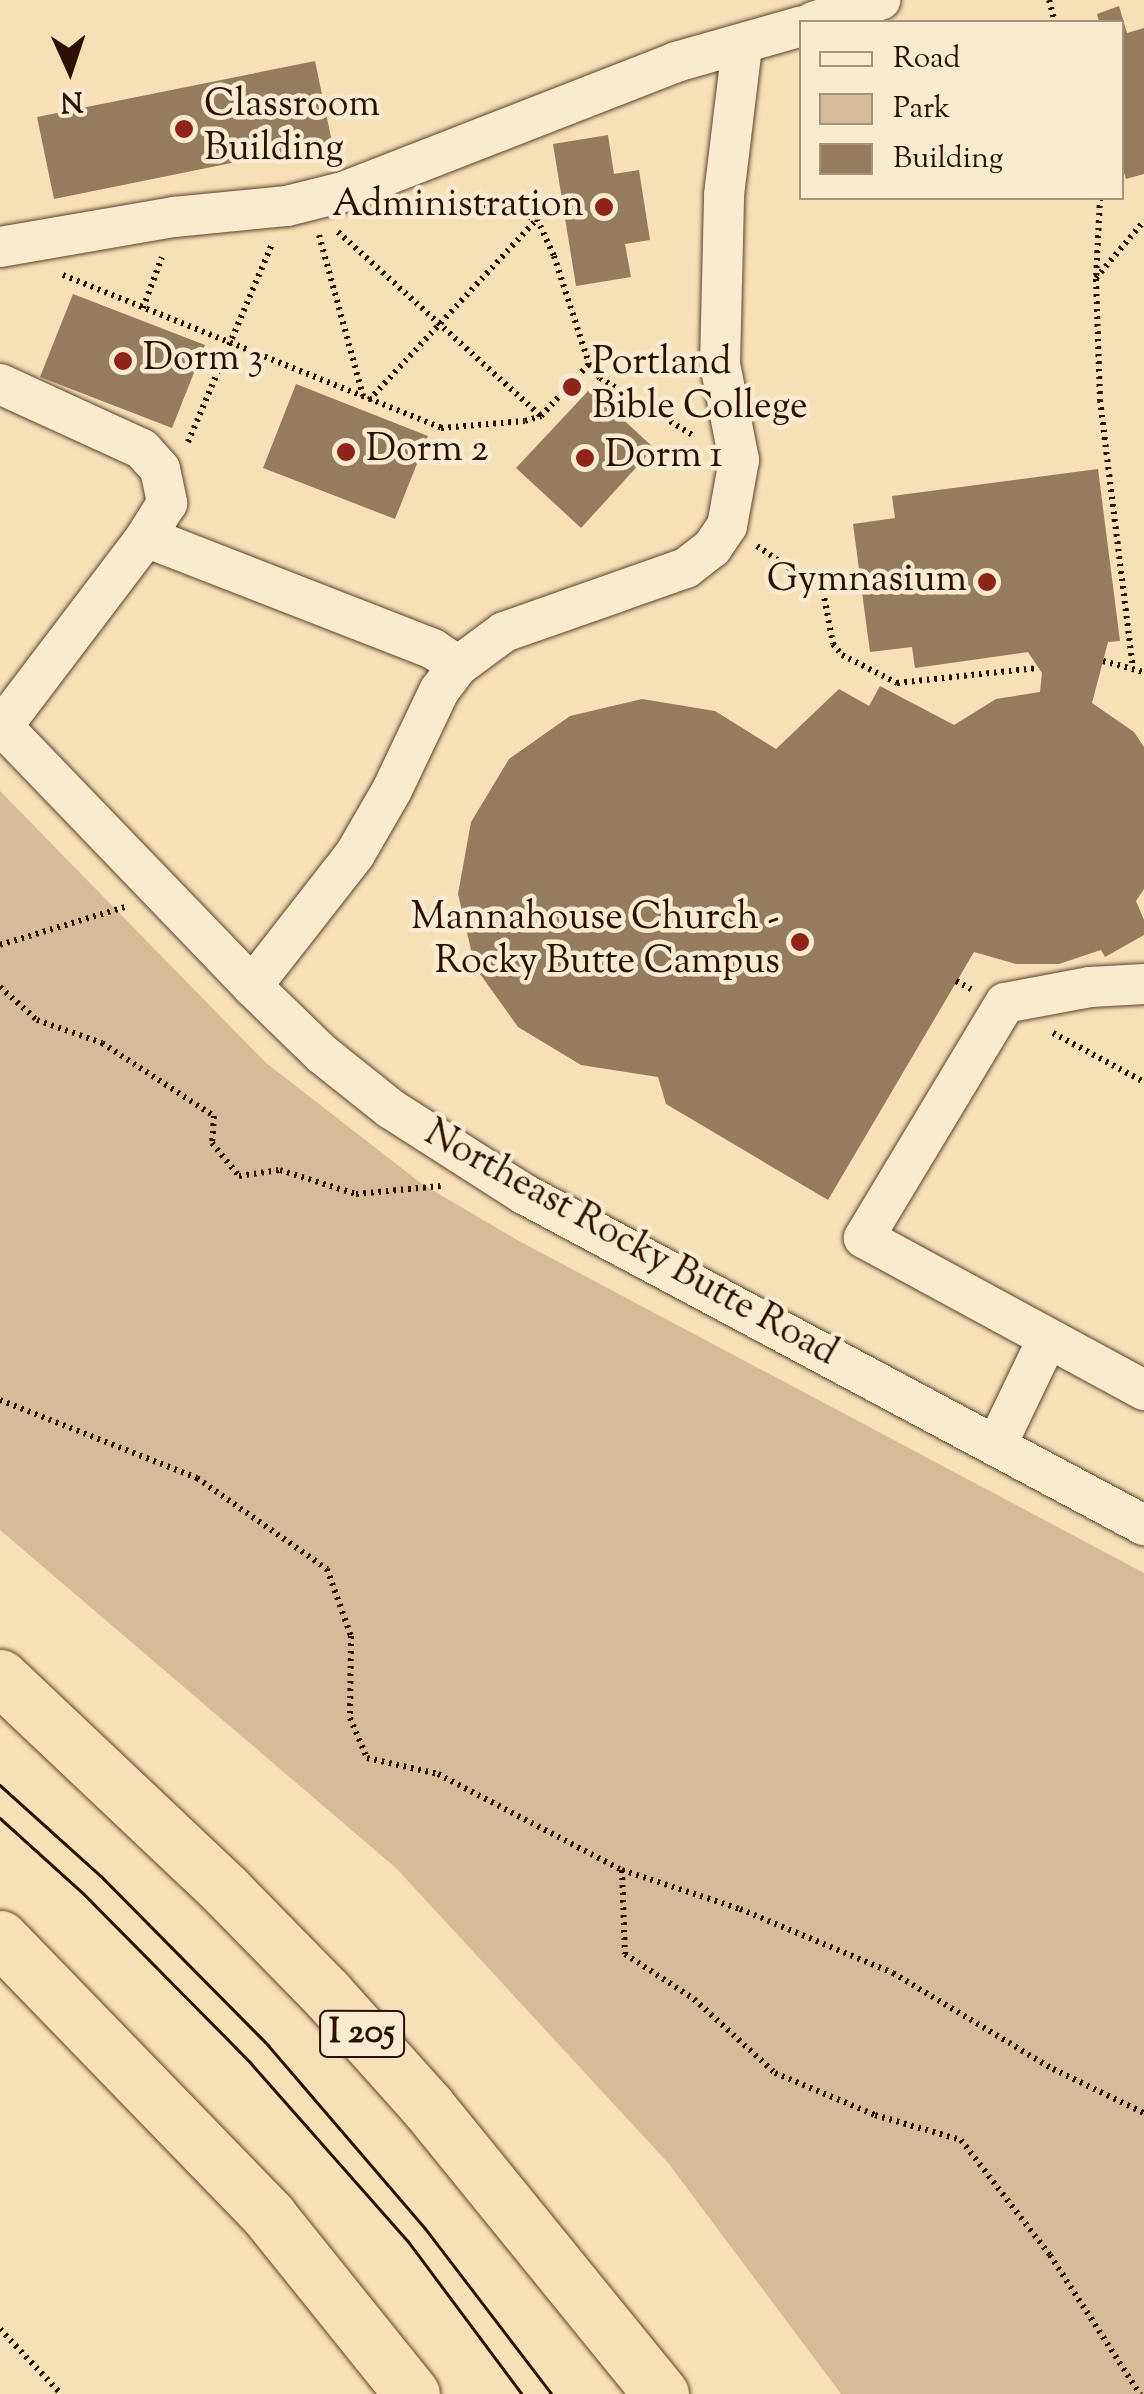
<!DOCTYPE html>
<html>
<head>
<meta charset="utf-8">
<style>
  body { margin:0 }
  #map { position:relative; width:1144px; height:2394px; overflow:hidden; background:#f6e0b5; font-family:"Sorts Mill Goudy",serif }
  div>[style] { position:absolute }
  .green>* { inset:0; background:#d4bc96 }
  .building>* { inset:0; background:#957c5e }
  .path>* { height:6px; margin-top:-3px; transform-origin:0; background:repeating-linear-gradient(90deg,#2c0f00 0 2.5px,transparent 0 7.5px) }
  .roads { filter:drop-shadow(0 0 2px #5e432d) drop-shadow(0 0 2px #5e432d) }
  .minor>* { height:40px; margin:-20px; padding:0 20px; transform-origin:20px; border-radius:20px; background:#f9ebcf }
  .highway>* { height:55px; margin:-27.5px; padding:0 27.5px; transform-origin:27.5px; border-radius:27.5px; background:#f6e0b5 }
  .tram>* { height:2.5px; margin:-1.25px; padding:0 1.25px; transform-origin:1.25px; border-radius:1.25px; background:#2c0f00 }
  .dots>* { width:28px; height:28px; translate:-50% -50%; box-sizing:border-box; border:5px solid #f9ebcf; border-radius:50% }
  span { translate:-50% -50%; white-space:nowrap; text-align:center; line-height:1.15; -webkit-text-stroke:9px #f9ebcf; paint-order:stroke }
  .shield-label span { padding:2px 8px; background:#f9ebcf; border:2px solid; border-radius:8px; -webkit-text-stroke-width:0 }
  .shield-label { font-size:35px; color:#2c0f00; font-weight:700 }
  .poi-label { font-size:38px; color:#2c0f00 }
  .left { translate:0 -50%; text-align:left }
  .right { translate:-100% -50%; text-align:right }
  .street-label { font-size:38px; color:#2c0f00 }
  .legend { position:absolute; left:799px; top:20px; width:325px; height:180px; box-sizing:border-box; background:#f9ebcf; border:2px solid #a7937c; margin:0; padding:12px 18px; list-style:none; font-size:30px; color:#2c0f00 }
  .legend li { display:flex; align-items:center; gap:20px; height:50px }
  .legend b { width:50px; border:2px solid #a7937c }
  .north { position:absolute; left:20px; top:20px; width:100px; height:100px; -webkit-text-stroke:8px #f9ebcf; paint-order:stroke; rotate:177deg; font-size:28px; font-weight:700; line-height:40px; text-align:center; color:#2c0f00 }
  .north::after { content:''; display:block; margin:auto; width:35px; height:45px; background:#2c0f00; clip-path:polygon(50% 0,100% 100%,50% 72%,0 100%) }
</style>
</head>
<body>
<div id="map">
  <div class="green">
    <div style="clip-path:polygon(0 791px,265px 1062px,422px 1184px,519px 1241px,1144px 1573px,1144px 2394px,841px 2394px,669px 2164px,396px 1868px,0 1530px)"></div>
  </div>
  <div class="building">
    <div style="clip-path:polygon(1119px 6px,1127px 33px,1144px 28px,1144px 174px,1126px 179px,1122px 166px,1122px 22px,1099px 22px,1097px 14px)"></div>
    <div style="clip-path:polygon(315px 61px,332px 142px,309px 147px,311px 157px,287px 162px,285px 152px,54px 199px,37px 117px)"></div>
    <div style="clip-path:polygon(608px 135px,614px 174px,639px 170px,650px 240px,625px 244px,631px 277px,576px 286px,553px 144px)"></div>
    <div style="clip-path:polygon(73px 294px,205px 345px,172px 428px,40px 377px)"></div>
    <div style="clip-path:polygon(296px 384px,428px 436px,395px 519px,263px 468px)"></div>
    <div style="clip-path:polygon(590px 389px,654px 448px,581px 528px,516px 468px)"></div>
    <div style="clip-path:polygon(1098px 469px,1120px 641px,1108px 642px,1092px 703px,1134px 732px,1144px 747px,1144px 889px,1136px 901px,1144px 920px,1144px 935px,1105px 957px,1101px 950px,1059px 964px,1016px 964px,974px 952px,828px 1200px,666px 1104px,658px 1077px,581px 1065px,518px 1027px,475px 967px,458px 894px,471px 822px,509px 759px,570px 716px,642px 699px,715px 711px,776px 749px,839px 689px,869px 706px,880px 686px,954px 725px,996px 699px,1040px 692px,1042px 673px,1028px 652px,915px 668px,912px 647px,870px 652px,853px 524px,895px 518px,892px 496px)"></div>
  </div>
  <div class="path">
    <div style="left:1049px;top:0;width:23px;rotate:75deg"></div>
    <div style="left:1100px;top:198px;width:81px;rotate:92.8deg"></div>
    <div style="left:1096px;top:279px;width:121px;rotate:88.1deg"></div>
    <div style="left:1100px;top:400px;width:269px;rotate:83deg"></div>
    <div style="left:424px;top:204px;width:75px;rotate:3.8deg"></div>
    <div style="left:499px;top:209px;width:39px;rotate:15deg"></div>
    <div style="left:537px;top:219px;width:41px;rotate:65.3deg"></div>
    <div style="left:554px;top:256px;width:114px;rotate:72deg"></div>
    <div style="left:338px;top:232px;width:274px;rotate:42.2deg"></div>
    <div style="left:319px;top:235px;width:167px;rotate:74.7deg"></div>
    <div style="left:63px;top:275px;width:408px;rotate:22deg"></div>
    <div style="left:441px;top:428px;width:84px;rotate:-4.8deg"></div>
    <div style="left:525px;top:421px;width:17px;rotate:-17deg"></div>
    <div style="left:541px;top:416px;width:71px;rotate:-47.3deg"></div>
    <div style="left:589px;top:364px;width:18px;rotate:52deg"></div>
    <div style="left:600px;top:378px;width:110px;rotate:31.7deg"></div>
    <div style="left:1096px;top:278px;width:75px;rotate:-49.9deg"></div>
    <div style="left:143px;top:308px;width:54px;rotate:-69.6deg"></div>
    <div style="left:369px;top:400px;width:247px;rotate:-47.1deg"></div>
    <div style="left:188px;top:442px;width:213px;rotate:-67deg"></div>
    <div style="left:757px;top:546px;width:80px;rotate:34.3deg"></div>
    <div style="left:823px;top:591px;width:54px;rotate:79.3deg"></div>
    <div style="left:833px;top:644px;width:14px;rotate:51deg"></div>
    <div style="left:842px;top:655px;width:62px;rotate:27deg"></div>
    <div style="left:897px;top:683px;width:142px;rotate:-6.1deg"></div>
    <div style="left:1103px;top:661px;width:42px;rotate:15deg"></div>
    <div style="left:0;top:945px;width:131px;rotate:-16.9deg"></div>
    <div style="left:956px;top:981px;width:17px;rotate:28deg"></div>
    <div style="left:0;top:987px;width:50px;rotate:41.7deg"></div>
    <div style="left:37px;top:1020px;width:69px;rotate:19.5deg"></div>
    <div style="left:102px;top:1043px;width:134px;rotate:33.1deg"></div>
    <div style="left:214px;top:1116px;width:27px;rotate:94deg"></div>
    <div style="left:212px;top:1143px;width:43px;rotate:50.7deg"></div>
    <div style="left:239px;top:1176px;width:41px;rotate:-8.3deg"></div>
    <div style="left:280px;top:1170px;width:80px;rotate:17.5deg"></div>
    <div style="left:356px;top:1194px;width:85px;rotate:-5.4deg"></div>
    <div style="left:1053px;top:1033px;width:103px;rotate:28.3deg"></div>
    <div style="left:0;top:1400px;width:212px;rotate:21.6deg"></div>
    <div style="left:197px;top:1478px;width:159px;rotate:35deg"></div>
    <div style="left:327px;top:1569px;width:71px;rotate:70.3deg"></div>
    <div style="left:351px;top:1636px;width:82px;rotate:90.7deg"></div>
    <div style="left:350px;top:1718px;width:43px;rotate:67deg"></div>
    <div style="left:367px;top:1758px;width:73px;rotate:12.7deg"></div>
    <div style="left:438px;top:1774px;width:208px;rotate:27.6deg"></div>
    <div style="left:622px;top:1870px;width:124px;rotate:18.3deg"></div>
    <div style="left:740px;top:1909px;width:166px;rotate:22.7deg"></div>
    <div style="left:893px;top:1973px;width:187px;rotate:31deg"></div>
    <div style="left:1053px;top:2069px;width:101px;rotate:25.8deg"></div>
    <div style="left:622px;top:1870px;width:84px;rotate:88deg"></div>
    <div style="left:625px;top:1954px;width:82px;rotate:33.1deg"></div>
    <div style="left:694px;top:1999px;width:110px;rotate:42.4deg"></div>
    <div style="left:775px;top:2073px;width:108px;rotate:22.8deg"></div>
    <div style="left:875px;top:2115px;width:90px;rotate:16.2deg"></div>
    <div style="left:961px;top:2140px;width:145px;rotate:52.3deg"></div>
    <div style="left:1050px;top:2255px;width:166px;rotate:57.1deg"></div>
    <div style="left:0;top:2329px;width:89px;rotate:46.8deg"></div>
  </div>
  <div class="roads">
    <div class="minor">
      <div style="left:813px;top:22px;width:71px;rotate:-18.2deg"></div>
      <div style="left:0;top:247px;width:177px;rotate:-9.8deg"></div>
      <div style="left:174px;top:217px;width:114px;rotate:-5.6deg"></div>
      <div style="left:287px;top:206px;width:58px;rotate:-14deg"></div>
      <div style="left:343px;top:192px;width:357px;rotate:-21.3deg"></div>
      <div style="left:676px;top:62px;width:131px;rotate:-15.9deg"></div>
      <div style="left:0;top:384px;width:156px;rotate:24.6deg"></div>
      <div style="left:142px;top:449px;width:27px;rotate:48deg"></div>
      <div style="left:160px;top:469px;width:35px;rotate:78deg"></div>
      <div style="left:167px;top:503px;width:40px;rotate:122deg"></div>
      <div style="left:146px;top:537px;width:238px;rotate:127.2deg"></div>
      <div style="left:146px;top:537px;width:308px;rotate:21.3deg"></div>
      <div style="left:433px;top:649px;width:30px;rotate:34deg"></div>
      <div style="left:458px;top:666px;width:57px;rotate:-36.5deg"></div>
      <div style="left:504px;top:632px;width:193px;rotate:-19.4deg"></div>
      <div style="left:686px;top:568px;width:33px;rotate:-38deg"></div>
      <div style="left:712px;top:548px;width:27px;rotate:-56deg"></div>
      <div style="left:727px;top:526px;width:67px;rotate:-79.7deg"></div>
      <div style="left:739px;top:460px;width:98px;rotate:-101.2deg"></div>
      <div style="left:720px;top:364px;width:169px;rotate:-88.6deg"></div>
      <div style="left:724px;top:195px;width:150px;rotate:-83.1deg"></div>
      <div style="left:0;top:724px;width:364px;rotate:46.1deg"></div>
      <div style="left:252px;top:986px;width:98px;rotate:44.2deg"></div>
      <div style="left:322px;top:1054px;width:88px;rotate:38.6deg"></div>
      <div style="left:391px;top:1109px;width:158px;rotate:32.6deg"></div>
      <div style="left:524px;top:1194px;width:703px;rotate:28.1deg"></div>
      <div style="left:1144px;top:984px;width:54px;rotate:176.8deg"></div>
      <div style="left:1090px;top:987px;width:86px;rotate:169.3deg"></div>
      <div style="left:1005px;top:1003px;width:274px;rotate:121deg"></div>
      <div style="left:864px;top:1238px;width:319px;rotate:28.5deg"></div>
      <div style="left:252px;top:986px;width:167px;rotate:-52deg"></div>
      <div style="left:355px;top:854px;width:74px;rotate:-60deg"></div>
      <div style="left:392px;top:790px;width:110px;rotate:-64.6deg"></div>
      <div style="left:439px;top:691px;width:31px;rotate:-53deg"></div>
      <div style="left:996px;top:1446px;width:118px;rotate:-64.3deg"></div>
    </div>
    <div class="highway">
      <div style="left:0;top:1677px;width:311px;rotate:43.4deg"></div>
      <div style="left:226px;top:1891px;width:143px;rotate:45.6deg"></div>
      <div style="left:326px;top:1993px;width:152px;rotate:48.2deg"></div>
      <div style="left:427px;top:2106px;width:371px;rotate:50.9deg"></div>
      <div style="left:0;top:1938px;width:387px;rotate:45.9deg"></div>
      <div style="left:269px;top:2216px;width:228px;rotate:51.2deg"></div>
    </div>
  </div>
  <div class="tram">
    <div style="left:0;top:1785px;width:136px;rotate:42deg"></div>
    <div style="left:101px;top:1876px;width:239px;rotate:45.3deg"></div>
    <div style="left:269px;top:2046px;width:240px;rotate:49.4deg"></div>
    <div style="left:425px;top:2228px;width:209px;rotate:52.6deg"></div>
    <div style="left:0;top:1818px;width:112px;rotate:42.1deg"></div>
    <div style="left:83px;top:1893px;width:238px;rotate:45.3deg"></div>
    <div style="left:250px;top:2062px;width:239px;rotate:48.6deg"></div>
    <div style="left:408px;top:2241px;width:191px;rotate:53.3deg"></div>
  </div>
  <div class="dots">
    <div style="left:184px;top:129px;background:#8f2418"></div>
    <div style="left:604px;top:207px;background:#8f2418"></div>
    <div style="left:123px;top:361px;background:#8f2418"></div>
    <div style="left:572px;top:387px;background:#8f2418"></div>
    <div style="left:346px;top:452px;background:#8f2418"></div>
    <div style="left:585px;top:458px;background:#8f2418"></div>
    <div style="left:987px;top:582px;background:#8f2418"></div>
    <div style="left:800px;top:942px;background:#8f2418"></div>
  </div>
  <div class="shield-label">
    <span style="left:362px;top:2034px">I 205</span>
  </div>
  <div class="poi-label">
    <span class="left" style="left:204px;top:129px">Classroom<br>Building</span>
    <span class="right" style="left:584px;top:207px">Administration</span>
    <span class="left" style="left:143px;top:361px">Dorm 3</span>
    <span class="left" style="left:592px;top:387px">Portland<br>Bible College</span>
    <span class="left" style="left:366px;top:452px">Dorm 2</span>
    <span class="left" style="left:605px;top:458px">Dorm 1</span>
    <span class="right" style="left:967px;top:582px">Gymnasium</span>
    <span class="right" style="left:780px;top:942px">Mannahouse Church -<br>Rocky Butte Campus</span>
  </div>
  <div class="street-label">
    <span style="left:630px;top:1245px;rotate:29deg">Northeast Rocky Butte Road</span>
  </div>
  <ul class="legend">
  <li><b style="height:12px;background:#f9ebcf"></b>Road</li>
  <li><b style="height:28px;background:#d4bc96"></b>Park</li>
  <li><b style="height:28px;background:#957c5e"></b>Building</li>
  </ul>
  <div class="north">N</div>
</div>
</body>
</html>
